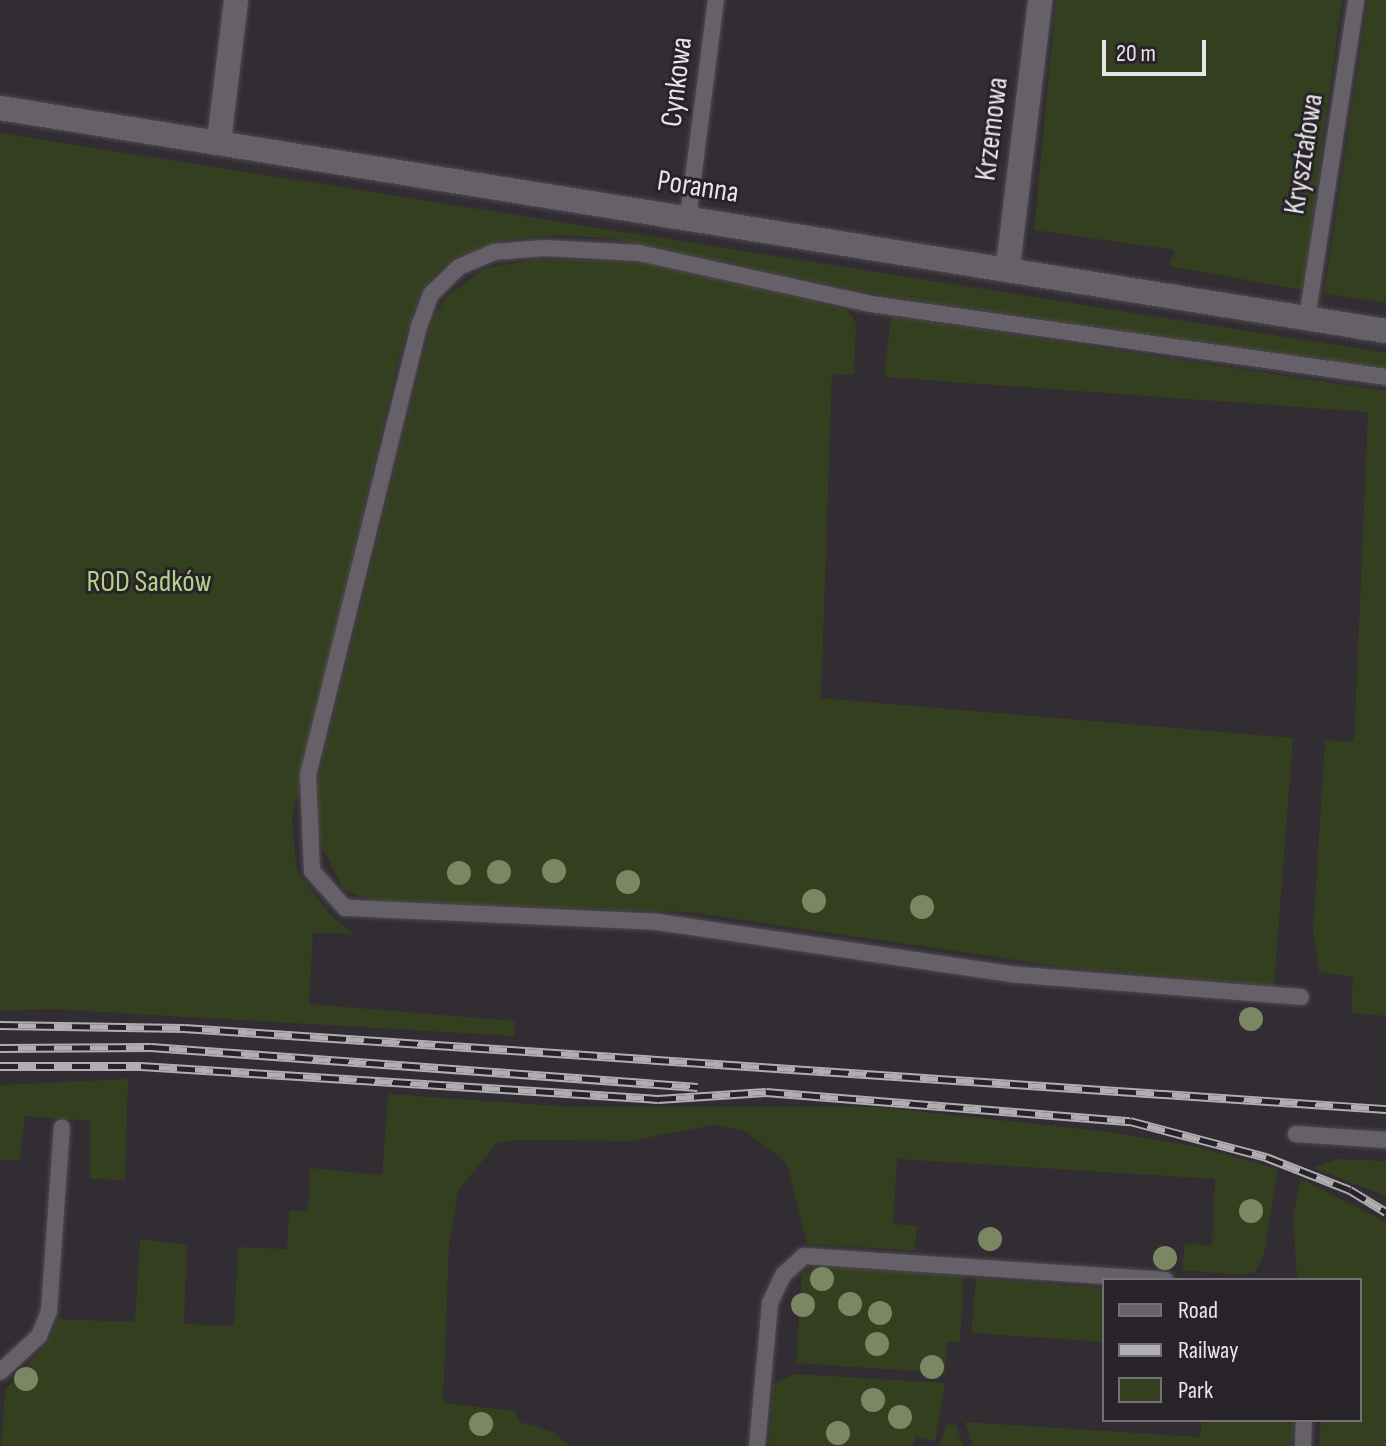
<!DOCTYPE html>
<html>
<head>
<meta charset="utf-8">
<style>
  body { margin:0 }
  #map { position:relative; width:1386px; height:1446px; overflow:hidden; background:#312d33; font-family:"Sofia Sans Condensed",sans-serif }
  div>[style] { position:absolute }
  .green>* { inset:0; background:#343f1f }
  .roads { filter:drop-shadow(0 0 2px #4f4b50) drop-shadow(0 0 2px #4f4b50) }
  .lane>* { height:16px; margin:-8px; padding:0 8px; transform-origin:8px; border-radius:8px; background:#666168 }
  .street>* { height:24px; margin:-12px; padding:0 12px; transform-origin:12px; border-radius:12px; background:#666168 }
  .secondary>* { height:24px; margin:-12px; padding:0 12px; transform-origin:12px; border-radius:12px; background:#666168 }
  .rail>* { height:9px; margin-top:-4.5px; transform-origin:0; background:repeating-linear-gradient(90deg,#272329 0 18px,#b1aeb2 0 36px); box-sizing:border-box; border-block:2px solid #b1aeb2 }
  .trees>* { width:24px; height:24px; margin:-12px; border-radius:50%; background:#7a8762 }
  span { translate:-50% -50%; white-space:nowrap; text-align:center; line-height:1.15; -webkit-text-stroke:6px #272329; paint-order:stroke }
  .street-label { font-size:30px; color:#e8e5e9 }
  .park-label { font-size:30px; color:#b6d088 }
  .legend { position:absolute; left:1102px; top:1278px; width:260px; height:144px; box-sizing:border-box; background:#272329; border:2px solid #747176; margin:0; padding:10px 14px; list-style:none; font-size:24px; color:#e8e5e9 }
  .legend li { display:flex; align-items:center; gap:16px; height:40px }
  .legend b { width:40px; border:2px solid #747176 }
  .scale { position:absolute; left:1102px; top:40px; width:104px; height:36px; box-sizing:border-box; border:4px solid #e8e5e9; border-top:0; padding-left:10px; font-size:24px; line-height:28px; white-space:nowrap; color:#e8e5e9; -webkit-text-stroke:6px #272329; paint-order:stroke }
</style>
</head>
<body>
<div id="map">
  <div class="green">
    <div style="clip-path:polygon(1056px 0,1342px 0,1303px 290px,1169px 266px,1175px 250px,1034px 230px)"></div>
    <div style="clip-path:polygon(1368px 0,1386px 0,1386px 303px,1324px 293px)"></div>
    <div style="clip-path:polygon(0 133px,1386px 353px,1386px 371px,886px 296px,608px 238px,557px 235px,506px 240px,453px 258px,422px 288px,398px 361px,292px 818px,297px 871px,331px 915px,353px 934px,313px 933px,309px 1004px,515px 1021px,514px 1036px,51px 1009px,0 1011px)"></div>
    <div style="clip-path:polygon(535px 259px,640px 262px,833px 306px,847px 310px,856px 323px,854px 375px,832px 374px,821px 698px,1293px 738px,1274px 986px,1071px 968px,687px 912px,374px 902px,343px 889px,318px 839px,314px 813px,319px 774px,432px 320px,448px 295px,484px 269px)"></div>
    <div style="clip-path:polygon(891px 316px,1386px 391px,1386px 1016px,1351px 1013px,1353px 977px,1319px 972px,1313px 931px,1325px 740px,1354px 742px,1368px 412px,884px 377px)"></div>
    <div style="clip-path:polygon(128px 1079px,125px 1180px,90px 1179px,90px 1121px,25px 1116px,20px 1161px,0 1160px,0 1085px)"></div>
    <div style="clip-path:polygon(388px 1094px,573px 1107px,877px 1107px,1111px 1132px,1198px 1147px,1278px 1169px,1264px 1255px,1255px 1272px,1243px 1275px,1182px 1270px,1185px 1244px,1212px 1245px,1215px 1179px,897px 1159px,893px 1224px,917px 1226px,915px 1251px,890px 1249px,807px 1244px,786px 1162px,745px 1131px,713px 1125px,630px 1141px,514px 1140px,496px 1144px,458px 1191px,449px 1246px,443px 1403px,515px 1411px,520px 1422px,555px 1433px,569px 1446px,1px 1446px,5px 1390px,50px 1339px,57px 1319px,135px 1322px,140px 1239px,187px 1245px,184px 1324px,234px 1326px,238px 1247px,287px 1249px,289px 1211px,308px 1210px,310px 1168px,382px 1175px)"></div>
    <div style="clip-path:polygon(1337px 1159px,1386px 1161px,1386px 1196px,1313px 1168px)"></div>
    <div style="clip-path:polygon(1301px 1179px,1386px 1222px,1386px 1446px,1319px 1446px,1321px 1420px,1360px 1420px,1360px 1280px,1297px 1280px,1293px 1215px)"></div>
    <div style="clip-path:polygon(817px 1266px,964px 1276px,960px 1342px,947px 1342px,945px 1373px,796px 1363px,802px 1273px)"></div>
    <div style="clip-path:polygon(976px 1278px,1104px 1288px,1104px 1342px,971px 1333px)"></div>
    <div style="clip-path:polygon(795px 1374px,945px 1383px,935px 1442px,916px 1436px,912px 1446px,769px 1446px,773px 1384px)"></div>
    <div style="clip-path:polygon(1202px 1420px,1294px 1420px,1292px 1446px,973px 1446px,965px 1422px,1200px 1437px)"></div>
    <div style="clip-path:polygon(947px 1424px,956px 1425px,963px 1446px,939px 1446px)"></div>
  </div>
  <div class="roads">
    <div class="lane">
      <div style="left:688px;top:218px;width:220px;rotate:-82.7deg"></div>
      <div style="left:1307px;top:318px;width:322px;rotate:-81.2deg"></div>
      <div style="left:1301px;top:997px;width:292px;rotate:-175.5deg"></div>
      <div style="left:1010px;top:974px;width:355px;rotate:-171.6deg"></div>
      <div style="left:659px;top:922px;width:314px;rotate:-177.4deg"></div>
      <div style="left:345px;top:908px;width:50px;rotate:-131.7deg"></div>
      <div style="left:312px;top:871px;width:96px;rotate:-92.4deg"></div>
      <div style="left:308px;top:775px;width:465px;rotate:-76.1deg"></div>
      <div style="left:420px;top:324px;width:32px;rotate:-70deg"></div>
      <div style="left:431px;top:294px;width:39px;rotate:-44deg"></div>
      <div style="left:459px;top:267px;width:38px;rotate:-23deg"></div>
      <div style="left:494px;top:252px;width:50px;rotate:-4.6deg"></div>
      <div style="left:544px;top:248px;width:95px;rotate:3deg"></div>
      <div style="left:639px;top:253px;width:238px;rotate:12.4deg"></div>
      <div style="left:871px;top:304px;width:520px;rotate:8.07deg"></div>
      <div style="left:1296px;top:1134px;width:90px;rotate:3.8deg"></div>
      <div style="left:0;top:1372px;width:53px;rotate:-42.7deg"></div>
      <div style="left:39px;top:1336px;width:27px;rotate:-68deg"></div>
      <div style="left:49px;top:1311px;width:184px;rotate:-86deg"></div>
      <div style="left:757px;top:1446px;width:144px;rotate:-84.8deg"></div>
      <div style="left:770px;top:1303px;width:31px;rotate:-65deg"></div>
      <div style="left:783px;top:1275px;width:28px;rotate:-42deg"></div>
      <div style="left:804px;top:1256px;width:362px;rotate:3.8deg"></div>
      <div style="left:1303px;top:1446px;width:26px;rotate:-88deg"></div>
    </div>
    <div class="street">
      <div style="left:219px;top:141px;width:142px;rotate:-83.1deg"></div>
      <div style="left:1008px;top:266px;width:268px;rotate:-83.1deg"></div>
    </div>
    <div class="secondary">
      <div style="left:0;top:108px;width:1404px;rotate:9.14deg"></div>
    </div>
  </div>
  <div class="rail">
    <div style="left:0;top:1025px;width:184px;rotate:0.9deg"></div>
    <div style="left:184px;top:1028px;width:1205px;rotate:3.86deg"></div>
    <div style="left:0;top:1048px;width:151px;rotate:-0.4deg"></div>
    <div style="left:151px;top:1047px;width:548px;rotate:4.18deg"></div>
    <div style="left:0;top:1066px;width:141px"></div>
    <div style="left:141px;top:1066px;width:518px;rotate:3.65deg"></div>
    <div style="left:658px;top:1099px;width:108px;rotate:-3.7deg"></div>
    <div style="left:766px;top:1092px;width:365px;rotate:4.6deg"></div>
    <div style="left:1130px;top:1121px;width:141px;rotate:14.8deg"></div>
    <div style="left:1266px;top:1157px;width:90px;rotate:21.4deg"></div>
    <div style="left:1350px;top:1190px;width:42px;rotate:31.4deg"></div>
  </div>
  <div class="trees">
    <div style="left:554px;top:871px"></div>
    <div style="left:499px;top:872px"></div>
    <div style="left:459px;top:873px"></div>
    <div style="left:628px;top:882px"></div>
    <div style="left:814px;top:901px"></div>
    <div style="left:922px;top:907px"></div>
    <div style="left:1251px;top:1019px"></div>
    <div style="left:1251px;top:1211px"></div>
    <div style="left:990px;top:1239px"></div>
    <div style="left:1165px;top:1258px"></div>
    <div style="left:822px;top:1279px"></div>
    <div style="left:850px;top:1304px"></div>
    <div style="left:803px;top:1305px"></div>
    <div style="left:880px;top:1313px"></div>
    <div style="left:877px;top:1344px"></div>
    <div style="left:932px;top:1367px"></div>
    <div style="left:26px;top:1379px"></div>
    <div style="left:873px;top:1400px"></div>
    <div style="left:900px;top:1417px"></div>
    <div style="left:481px;top:1424px"></div>
    <div style="left:838px;top:1433px"></div>
  </div>
  <div class="street-label">
    <span style="left:677px;top:82px;rotate:-83deg">Cynkowa</span>
    <span style="left:992px;top:129px;rotate:-83deg">Krzemowa</span>
    <span style="left:1304px;top:154px;rotate:-81deg">Kryształowa</span>
    <span style="left:698px;top:187px;rotate:9deg">Poranna</span>
  </div>
  <div class="park-label">
    <span style="left:149px;top:582px">ROD Sadków</span>
  </div>
  <ul class="legend">
  <li><b style="height:10px;background:#666168"></b>Road</li>
  <li><b style="height:10px;background:#b1aeb2"></b>Railway</li>
  <li><b style="height:22px;background:#343f1f"></b>Park</li>
  </ul>
  <div class="scale">20 m</div>
</div>
</body>
</html>
